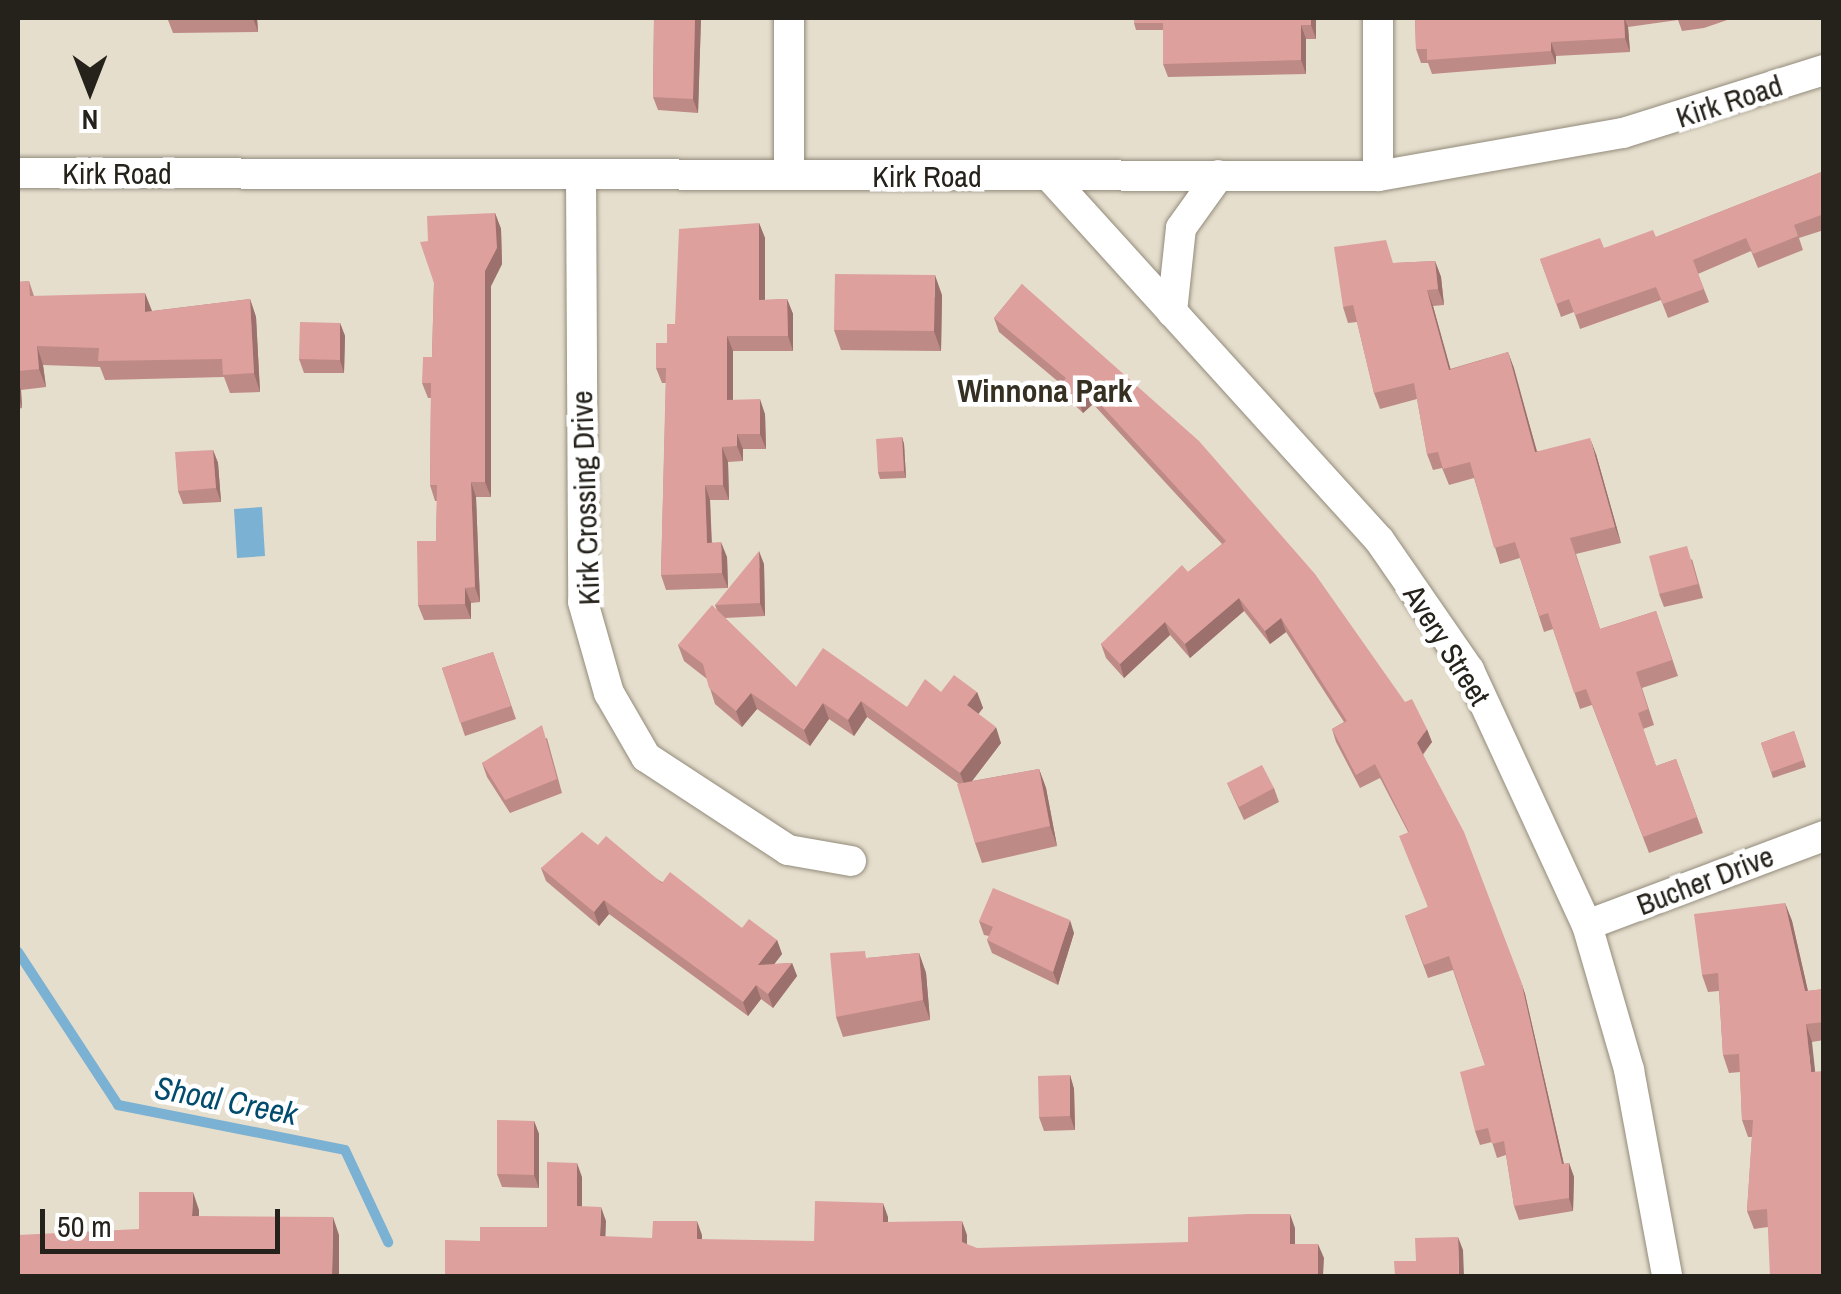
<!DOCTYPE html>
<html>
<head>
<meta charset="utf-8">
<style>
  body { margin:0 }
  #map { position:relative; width:1841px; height:1294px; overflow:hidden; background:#e6decd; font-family:"Archivo Narrow",sans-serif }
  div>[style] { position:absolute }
  .water>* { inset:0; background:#7bb1d2 }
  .stream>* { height:10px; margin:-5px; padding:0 5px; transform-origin:5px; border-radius:5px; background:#7bb1d2 }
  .roads { filter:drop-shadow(0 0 2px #928b7b) drop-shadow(0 0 2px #928b7b) }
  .minor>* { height:30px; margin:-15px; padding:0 15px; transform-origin:15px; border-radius:15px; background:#fff }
  .wall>* { inset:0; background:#be8a86 }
  .shaded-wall>* { inset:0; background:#9b706d }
  .building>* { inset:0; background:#dda09c }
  span { translate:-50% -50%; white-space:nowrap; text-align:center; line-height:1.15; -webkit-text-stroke:9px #fff; paint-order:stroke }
  .street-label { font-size:30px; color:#25211b }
  .neighbourhood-label { font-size:32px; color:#363022; font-weight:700 }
  .water-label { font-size:32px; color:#014c6c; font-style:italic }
  .frame { position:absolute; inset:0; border:20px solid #25211b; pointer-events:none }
  .north { position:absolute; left:40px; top:40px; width:100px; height:100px; -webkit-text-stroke:8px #fff; paint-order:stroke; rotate:180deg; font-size:28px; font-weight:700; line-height:40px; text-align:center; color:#25211b }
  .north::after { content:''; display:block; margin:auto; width:35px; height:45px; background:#25211b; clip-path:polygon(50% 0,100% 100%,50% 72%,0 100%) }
  .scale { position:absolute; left:40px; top:1209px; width:240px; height:45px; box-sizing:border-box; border:5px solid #25211b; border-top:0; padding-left:12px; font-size:30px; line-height:35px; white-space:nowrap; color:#25211b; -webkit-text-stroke:8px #fff; paint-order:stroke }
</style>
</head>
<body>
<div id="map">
  <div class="water">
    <div style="clip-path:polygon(262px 507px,265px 556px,237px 558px,234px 509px)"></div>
  </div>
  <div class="stream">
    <div style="left:18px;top:952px;width:183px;rotate:56.8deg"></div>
    <div style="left:118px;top:1105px;width:231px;rotate:11.2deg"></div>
    <div style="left:345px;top:1150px;width:102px;rotate:64.9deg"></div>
  </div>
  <div class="roads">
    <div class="minor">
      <div style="left:789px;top:18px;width:157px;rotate:90deg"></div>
      <div style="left:1378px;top:18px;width:158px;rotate:90deg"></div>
      <div style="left:18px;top:173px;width:1360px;rotate:0.13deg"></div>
      <div style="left:1378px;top:176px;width:249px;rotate:-10deg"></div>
      <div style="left:1623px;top:133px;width:211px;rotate:-17.4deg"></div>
      <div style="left:581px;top:174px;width:428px;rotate:89.7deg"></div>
      <div style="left:583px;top:602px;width:95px;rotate:74.1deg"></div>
      <div style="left:609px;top:693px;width:74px;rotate:60deg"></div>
      <div style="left:646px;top:757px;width:170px;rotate:33.2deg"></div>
      <div style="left:788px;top:850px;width:64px;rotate:9.9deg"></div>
      <div style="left:1050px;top:177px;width:491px;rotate:47.8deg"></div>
      <div style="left:1380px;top:541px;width:157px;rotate:55.4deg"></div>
      <div style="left:1469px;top:670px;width:281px;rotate:65.2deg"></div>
      <div style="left:1587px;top:925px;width:151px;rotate:73.8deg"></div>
      <div style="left:1629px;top:1070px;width:209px;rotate:79.5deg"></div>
      <div style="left:1172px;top:312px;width:84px;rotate:-83.9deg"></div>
      <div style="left:1181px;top:228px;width:65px;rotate:-54.4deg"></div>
      <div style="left:1587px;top:925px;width:253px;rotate:-20.6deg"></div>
    </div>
  </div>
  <div class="wall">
    <div style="clip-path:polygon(257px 18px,258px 32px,173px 33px,168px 20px)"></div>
    <div style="clip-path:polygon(654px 18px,701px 18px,698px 113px,658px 110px,653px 97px)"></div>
    <div style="clip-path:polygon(1316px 18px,1316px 39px,1306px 39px,1306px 74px,1168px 77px,1163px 64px,1163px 30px,1136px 30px,1134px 23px)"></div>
    <div style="clip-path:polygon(1415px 18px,1733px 18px,1704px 28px,1682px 31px,1678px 20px,1628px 27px,1630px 52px,1556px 56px,1556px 64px,1432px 74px,1428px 63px,1421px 63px,1416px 49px)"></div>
    <div style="clip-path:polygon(1824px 171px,1824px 230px,1799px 238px,1803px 250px,1758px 268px,1751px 251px,1698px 274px,1709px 302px,1668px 318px,1661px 300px,1580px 329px,1574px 312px,1561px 317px,1540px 259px,1604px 248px,1656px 237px)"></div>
    <div style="clip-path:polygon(495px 213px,501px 229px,502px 264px,491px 286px,491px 497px,476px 497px,480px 602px,471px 603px,471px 619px,424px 620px,418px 605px,436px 541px,437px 501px,435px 501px,430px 485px,431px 398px,428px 398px,422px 383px,432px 357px,434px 283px,428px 241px)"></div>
    <div style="clip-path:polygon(759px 223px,765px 238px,765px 300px,787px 299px,793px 314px,793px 351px,733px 351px,733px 400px,765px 414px,766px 449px,743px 449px,743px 461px,728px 462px,729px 500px,710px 500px,712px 542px,727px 557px,728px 588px,666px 590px,661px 575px,666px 383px,662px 383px,656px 368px,675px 324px)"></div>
    <div style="clip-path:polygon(1435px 261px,1441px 277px,1444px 305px,1433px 306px,1450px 369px,1508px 352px,1537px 451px,1596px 454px,1621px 543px,1576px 554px,1600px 629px,1656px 611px,1678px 676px,1642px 688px,1654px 725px,1643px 729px,1656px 766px,1676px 759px,1703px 833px,1649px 853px,1592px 705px,1580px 709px,1553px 629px,1544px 632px,1520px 558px,1500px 564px,1474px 478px,1449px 485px,1442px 468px,1433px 470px,1427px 454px,1417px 399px,1380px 409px,1374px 393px,1357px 322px,1348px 323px,1343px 307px,1394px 263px)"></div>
    <div style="clip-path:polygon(29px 281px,34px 296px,152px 311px,250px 299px,256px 317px,260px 392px,230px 393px,224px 377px,105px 380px,100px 367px,43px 365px,46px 387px,21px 390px,22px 408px,18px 409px,18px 282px)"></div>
    <div style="clip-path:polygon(1022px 284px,1432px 742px,1423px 755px,1525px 994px,1564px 1164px,1569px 1163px,1574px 1177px,1573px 1211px,1519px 1220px,1514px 1206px,1506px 1155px,1497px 1158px,1492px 1142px,1480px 1145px,1475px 1131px,1485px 1065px,1453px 970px,1428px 978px,1405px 916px,1428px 907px,1408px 832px,1380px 778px,1360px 788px,1336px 742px,1332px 729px,1344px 722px,1286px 632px,1270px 644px,1244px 611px,1190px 658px,1170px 635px,1124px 678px,1106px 658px,1101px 644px,1222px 544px,1093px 404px,1083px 413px,1066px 397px,1061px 384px,999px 332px,994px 318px)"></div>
    <div style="clip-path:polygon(942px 295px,941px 351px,841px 350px,834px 330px)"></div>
    <div style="clip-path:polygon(340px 323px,345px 336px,344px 373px,304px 373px,299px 359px)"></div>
    <div style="clip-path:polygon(902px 437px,904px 444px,906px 478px,880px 479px,878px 472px)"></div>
    <div style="clip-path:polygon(213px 450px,218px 463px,221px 502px,183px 504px,178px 491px)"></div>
    <div style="clip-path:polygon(1692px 559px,1703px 598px,1664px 607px,1659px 594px)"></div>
    <div style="clip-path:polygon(764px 564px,765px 616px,725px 618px,796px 687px,907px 707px,941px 692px,977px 692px,983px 708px,978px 714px,1001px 743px,972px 781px,1039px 769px,1046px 788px,1057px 846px,982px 863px,975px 843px,959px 784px,867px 717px,854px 736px,829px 719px,810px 746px,757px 709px,742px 727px,715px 704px,707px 679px,684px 661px,678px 645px,717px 610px,715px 605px)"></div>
    <div style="clip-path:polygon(493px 652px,516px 719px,465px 736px,442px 668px)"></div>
    <div style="clip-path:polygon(1794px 731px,1806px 767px,1773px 778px,1761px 743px)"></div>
    <div style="clip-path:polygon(547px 738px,562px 793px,510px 813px,487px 777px,482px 763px)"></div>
    <div style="clip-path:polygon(1227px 783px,1274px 788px,1279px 802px,1244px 820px)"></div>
    <div style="clip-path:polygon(598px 845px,742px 928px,777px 940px,782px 954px,774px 964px,792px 963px,797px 976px,773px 1008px,761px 999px,748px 1016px,609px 914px,599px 926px,546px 881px,541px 868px)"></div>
    <div style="clip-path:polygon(1785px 903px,1792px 921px,1808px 991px,1824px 989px,1824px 1040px,1812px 1042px,1768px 1227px,1754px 1229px,1747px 1211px,1752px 1137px,1748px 1137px,1742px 1120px,1740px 1072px,1729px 1073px,1723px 1055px,1719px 991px,1708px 992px,1702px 975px)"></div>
    <div style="clip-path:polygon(979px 921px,1074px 933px,1058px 985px,992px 953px,987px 940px,989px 936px,984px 935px)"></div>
    <div style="clip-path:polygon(919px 953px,926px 973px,930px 1020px,843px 1037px,836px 1017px,867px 958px)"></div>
    <div style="clip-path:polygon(1070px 1075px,1074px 1089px,1075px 1130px,1044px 1131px,1039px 1117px)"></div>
    <div style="clip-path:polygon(534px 1121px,539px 1134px,539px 1188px,502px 1187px,497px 1174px)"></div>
  </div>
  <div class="shaded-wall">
    <div style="clip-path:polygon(253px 18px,257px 18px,258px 32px)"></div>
    <div style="clip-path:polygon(695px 18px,701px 18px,698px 113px,693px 99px)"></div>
    <div style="clip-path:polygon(1311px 18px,1316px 18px,1316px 39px,1311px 25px)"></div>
    <div style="clip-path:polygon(1624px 18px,1628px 27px,1630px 52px,1625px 38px)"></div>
    <div style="clip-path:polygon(1301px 25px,1306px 39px,1306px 74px,1301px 60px)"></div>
    <div style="clip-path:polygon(1551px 42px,1556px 56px,1556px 64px,1551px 51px)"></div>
    <div style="clip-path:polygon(495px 213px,501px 229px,502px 264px,491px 286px,491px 497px,485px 482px,485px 271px)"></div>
    <div style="clip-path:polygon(759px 223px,765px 238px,765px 315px,759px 300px)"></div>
    <div style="clip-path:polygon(1435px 261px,1441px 277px,1444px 305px,1438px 289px)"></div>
    <div style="clip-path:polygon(935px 275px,942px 295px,941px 351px,934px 331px)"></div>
    <div style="clip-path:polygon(1427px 290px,1433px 306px,1455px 385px,1449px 370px)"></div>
    <div style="clip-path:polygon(145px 293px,152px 311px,145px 312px)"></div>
    <div style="clip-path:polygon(250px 299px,256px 317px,260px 392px,254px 373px)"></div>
    <div style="clip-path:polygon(787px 299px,793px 314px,793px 351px,788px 336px)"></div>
    <div style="clip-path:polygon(340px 323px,345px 336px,344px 373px,340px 360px)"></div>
    <div style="clip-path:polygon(727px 336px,733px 351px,733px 415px,727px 400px)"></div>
    <div style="clip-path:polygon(37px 346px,43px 365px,46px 387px,39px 369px)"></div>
    <div style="clip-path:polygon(1508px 352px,1514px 368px,1541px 467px,1535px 452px)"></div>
    <div style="clip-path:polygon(18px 382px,21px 390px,22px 408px,18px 395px)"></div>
    <div style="clip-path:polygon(1088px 391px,1093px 404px,1083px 413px,1078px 400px)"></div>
    <div style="clip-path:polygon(760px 399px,765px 414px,766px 449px,760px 434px)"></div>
    <div style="clip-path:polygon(737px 434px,743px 449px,743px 461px,737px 446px)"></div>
    <div style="clip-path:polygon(902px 437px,904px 444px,906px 478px,904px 471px)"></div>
    <div style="clip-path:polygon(1590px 438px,1596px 454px,1621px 543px,1615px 527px)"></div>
    <div style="clip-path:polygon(722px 447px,728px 462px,729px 500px,723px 485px)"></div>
    <div style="clip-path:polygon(213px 450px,218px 463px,221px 502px,216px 488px)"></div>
    <div style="clip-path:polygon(471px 482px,476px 497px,480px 602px,475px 587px)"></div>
    <div style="clip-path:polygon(705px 485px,710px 500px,712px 558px,707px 543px)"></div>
    <div style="clip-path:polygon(721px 542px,727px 557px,728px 588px,722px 573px)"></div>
    <div style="clip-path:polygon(759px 551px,764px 564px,765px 616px,760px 603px)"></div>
    <div style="clip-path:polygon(465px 588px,471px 603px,471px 619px,465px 604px)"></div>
    <div style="clip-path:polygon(1239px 598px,1244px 611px,1190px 658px,1185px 644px)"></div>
    <div style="clip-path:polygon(1281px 618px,1286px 632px,1270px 644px,1265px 631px)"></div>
    <div style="clip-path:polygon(1165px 622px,1170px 635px,1124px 678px,1120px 664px)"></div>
    <div style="clip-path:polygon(977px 692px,983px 708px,973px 721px,967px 705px)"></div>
    <div style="clip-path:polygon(751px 693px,757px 709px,742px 727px,736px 711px)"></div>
    <div style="clip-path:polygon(861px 701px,867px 717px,854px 736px,848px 720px)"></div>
    <div style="clip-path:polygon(823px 703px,829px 719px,810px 746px,804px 730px)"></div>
    <div style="clip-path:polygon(996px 727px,1001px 743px,966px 789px,960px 773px)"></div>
    <div style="clip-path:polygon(1427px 729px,1432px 742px,1421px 756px,1417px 743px)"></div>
    <div style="clip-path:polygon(1039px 769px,1046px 788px,1057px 846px,1050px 826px)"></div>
    <div style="clip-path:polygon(604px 900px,609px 914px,599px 926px,594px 912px)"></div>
    <div style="clip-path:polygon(1785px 903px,1792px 921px,1812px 1009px,1805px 991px)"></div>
    <div style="clip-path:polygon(1070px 920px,1074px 933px,1058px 985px,1053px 972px)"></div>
    <div style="clip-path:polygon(777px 940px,782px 954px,763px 979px,758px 965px)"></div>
    <div style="clip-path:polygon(919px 953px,926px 973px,930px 1020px,923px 1000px)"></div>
    <div style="clip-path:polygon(792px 963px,797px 976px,773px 1008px,768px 994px)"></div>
    <div style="clip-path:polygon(1521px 981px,1525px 994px,1567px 1178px,1562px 1164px)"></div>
    <div style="clip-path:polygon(756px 985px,761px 999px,748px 1016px,743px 1002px)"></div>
    <div style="clip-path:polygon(1806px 1024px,1812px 1042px,1817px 1089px,1811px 1072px)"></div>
    <div style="clip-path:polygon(1070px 1075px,1074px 1089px,1075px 1130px,1070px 1116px)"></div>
    <div style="clip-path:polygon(534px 1121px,539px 1134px,539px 1188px,534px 1175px)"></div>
    <div style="clip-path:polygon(577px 1163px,582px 1177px,582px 1221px,577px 1206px)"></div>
    <div style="clip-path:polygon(1569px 1163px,1574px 1177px,1573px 1211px,1569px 1198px)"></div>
    <div style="clip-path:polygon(193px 1192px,199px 1210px,199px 1234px,192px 1216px)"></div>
    <div style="clip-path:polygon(883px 1203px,888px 1217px,888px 1236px,883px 1222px)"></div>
    <div style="clip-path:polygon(601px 1207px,606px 1221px,605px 1250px,600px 1236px)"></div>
    <div style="clip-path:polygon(1290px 1214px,1295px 1228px,1295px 1258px,1290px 1244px)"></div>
    <div style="clip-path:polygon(333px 1217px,339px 1235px,339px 1276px,332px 1276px)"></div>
    <div style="clip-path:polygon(697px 1221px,702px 1235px,702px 1253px,697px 1239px)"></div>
    <div style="clip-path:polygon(962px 1221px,967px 1235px,967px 1256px,962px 1242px)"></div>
    <div style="clip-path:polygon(1458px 1237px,1463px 1250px,1464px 1276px,1459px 1276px)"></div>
    <div style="clip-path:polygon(1318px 1244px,1324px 1258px,1323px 1276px,1318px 1276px)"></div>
  </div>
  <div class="building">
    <div style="clip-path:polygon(168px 18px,253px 18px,168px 20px)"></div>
    <div style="clip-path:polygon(654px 18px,695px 18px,693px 99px,653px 97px)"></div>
    <div style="clip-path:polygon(1134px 18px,1163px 18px,1163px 23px,1134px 23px)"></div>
    <div style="clip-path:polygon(1163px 18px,1311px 18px,1311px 25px,1301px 25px,1301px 60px,1163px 64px)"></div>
    <div style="clip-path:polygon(1415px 18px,1624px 18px,1625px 38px,1551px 42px,1551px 51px,1427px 60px,1427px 49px,1416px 49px)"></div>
    <div style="clip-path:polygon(1824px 171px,1824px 214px,1794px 225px,1798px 236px,1753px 254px,1746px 238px,1693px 260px,1704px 289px,1663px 304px,1656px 287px,1575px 315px,1569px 299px,1556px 304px,1540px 259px,1600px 238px,1604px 248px,1653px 230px,1656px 237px)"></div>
    <div style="clip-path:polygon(495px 213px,497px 248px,485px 271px,485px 482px,471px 482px,475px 587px,465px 588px,465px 604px,418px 605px,417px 541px,436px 541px,437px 485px,430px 485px,431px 383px,422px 383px,423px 357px,432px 357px,434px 283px,420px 242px,428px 241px,427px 216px)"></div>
    <div style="clip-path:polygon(759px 223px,759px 300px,787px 299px,788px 336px,727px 336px,727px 400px,760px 399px,760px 434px,737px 434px,737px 446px,722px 447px,723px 485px,705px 485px,707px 543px,721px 542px,722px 573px,661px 575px,666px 368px,656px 368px,656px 343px,667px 343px,667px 324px,675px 324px,679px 229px)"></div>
    <div style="clip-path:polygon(1386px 240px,1393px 263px,1435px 261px,1438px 289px,1427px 290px,1449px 370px,1508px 352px,1535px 452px,1590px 438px,1615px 527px,1570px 538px,1600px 629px,1656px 611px,1672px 660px,1636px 672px,1648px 709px,1638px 713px,1656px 766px,1676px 759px,1697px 817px,1643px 837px,1586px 689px,1574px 693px,1548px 613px,1539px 616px,1515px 542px,1494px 548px,1470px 462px,1443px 469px,1438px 452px,1427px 454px,1414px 383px,1374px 393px,1353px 305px,1343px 307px,1334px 247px)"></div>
    <div style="clip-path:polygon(835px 274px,935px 275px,934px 331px,834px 330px)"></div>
    <div style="clip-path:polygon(29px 281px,30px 296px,145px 293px,145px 312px,250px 299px,254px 373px,223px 375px,222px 359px,98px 361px,99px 348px,37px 346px,39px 369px,18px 371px,18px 282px)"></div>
    <div style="clip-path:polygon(1022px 284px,1199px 441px,1315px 574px,1405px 702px,1412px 699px,1427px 729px,1417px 743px,1464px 832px,1521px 981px,1562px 1164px,1569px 1163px,1569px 1198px,1514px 1206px,1504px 1141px,1492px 1144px,1488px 1128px,1475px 1131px,1460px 1072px,1485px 1065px,1449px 956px,1424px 965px,1405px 916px,1428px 907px,1399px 836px,1409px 832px,1375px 764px,1356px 775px,1332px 729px,1347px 721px,1281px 618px,1265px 631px,1239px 598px,1185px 644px,1165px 622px,1120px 664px,1101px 644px,1182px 565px,1188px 572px,1226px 541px,1088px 391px,1078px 400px,1061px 384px,1066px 378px,994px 318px)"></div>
    <div style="clip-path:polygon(300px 322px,340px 323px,340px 360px,299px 359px)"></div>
    <div style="clip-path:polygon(902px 437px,904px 471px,878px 472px,876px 439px)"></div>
    <div style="clip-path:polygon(213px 450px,216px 488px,178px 491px,175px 452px)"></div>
    <div style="clip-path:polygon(1687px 546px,1698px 584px,1659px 594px,1649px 556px)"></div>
    <div style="clip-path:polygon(759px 551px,760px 603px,715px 605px)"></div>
    <div style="clip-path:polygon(712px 605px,796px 687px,823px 648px,907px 707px,925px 679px,941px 692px,954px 675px,977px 692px,967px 705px,996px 727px,960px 773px,861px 701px,848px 720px,823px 703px,804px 730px,751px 693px,736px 711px,709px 688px,703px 664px,678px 645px)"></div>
    <div style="clip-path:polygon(493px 652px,511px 706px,460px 723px,442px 668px)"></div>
    <div style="clip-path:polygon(542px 725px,557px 779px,505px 800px,482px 763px)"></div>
    <div style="clip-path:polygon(1794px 731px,1804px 760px,1771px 772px,1761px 743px)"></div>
    <div style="clip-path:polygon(1262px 765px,1274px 788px,1239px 807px,1227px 783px)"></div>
    <div style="clip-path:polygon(1039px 769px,1050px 826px,975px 843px,957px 784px)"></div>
    <div style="clip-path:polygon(582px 832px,598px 845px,606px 836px,662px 883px,670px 872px,742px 928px,749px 919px,777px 940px,758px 965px,792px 963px,768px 994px,756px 985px,743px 1002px,604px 900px,594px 912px,541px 868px)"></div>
    <div style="clip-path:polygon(993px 888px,1070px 920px,1053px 972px,987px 940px,993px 927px,979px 921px)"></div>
    <div style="clip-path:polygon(1785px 903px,1805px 991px,1824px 989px,1824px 1022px,1806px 1024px,1811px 1072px,1824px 1071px,1824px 1276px,1770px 1276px,1767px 1209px,1747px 1211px,1753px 1120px,1742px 1120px,1739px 1054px,1723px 1055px,1718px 973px,1702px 975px,1694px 914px)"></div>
    <div style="clip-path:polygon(865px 951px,866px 958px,919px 953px,923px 1000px,836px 1017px,830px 953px)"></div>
    <div style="clip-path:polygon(1070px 1075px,1070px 1116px,1039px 1117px,1038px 1076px)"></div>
    <div style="clip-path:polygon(497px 1120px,534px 1121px,534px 1175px,497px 1174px)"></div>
    <div style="clip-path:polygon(547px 1162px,577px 1163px,577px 1206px,601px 1207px,600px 1236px,652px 1238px,653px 1221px,697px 1221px,697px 1239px,814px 1241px,815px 1201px,883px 1203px,883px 1222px,962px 1221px,962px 1242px,977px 1248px,1188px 1242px,1188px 1217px,1248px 1214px,1290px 1214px,1290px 1244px,1318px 1244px,1318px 1276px,465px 1276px,445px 1275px,445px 1240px,480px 1241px,480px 1227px,547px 1227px)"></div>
    <div style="clip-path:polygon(139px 1192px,193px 1192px,192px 1216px,333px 1217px,332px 1276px,18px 1275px,18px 1235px,139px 1229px)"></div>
    <div style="clip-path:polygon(1458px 1237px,1459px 1276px,1395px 1276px,1394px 1261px,1416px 1261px,1415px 1238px)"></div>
  </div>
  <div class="street-label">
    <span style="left:1729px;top:101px;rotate:-18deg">Kirk Road</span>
    <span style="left:117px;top:173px">Kirk Road</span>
    <span style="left:927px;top:176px">Kirk Road</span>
    <span style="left:585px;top:498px;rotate:-92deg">Kirk Crossing Drive</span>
    <span style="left:1447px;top:645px;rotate:58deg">Avery Street</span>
    <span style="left:1705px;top:880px;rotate:-21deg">Bucher Drive</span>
  </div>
  <div class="neighbourhood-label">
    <span style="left:1045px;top:391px">Winnona Park</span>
  </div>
  <div class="water-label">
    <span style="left:226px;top:1101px;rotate:11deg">Shoal Creek</span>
  </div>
  <div class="frame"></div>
  <div class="north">N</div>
  <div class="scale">50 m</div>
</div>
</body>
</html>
